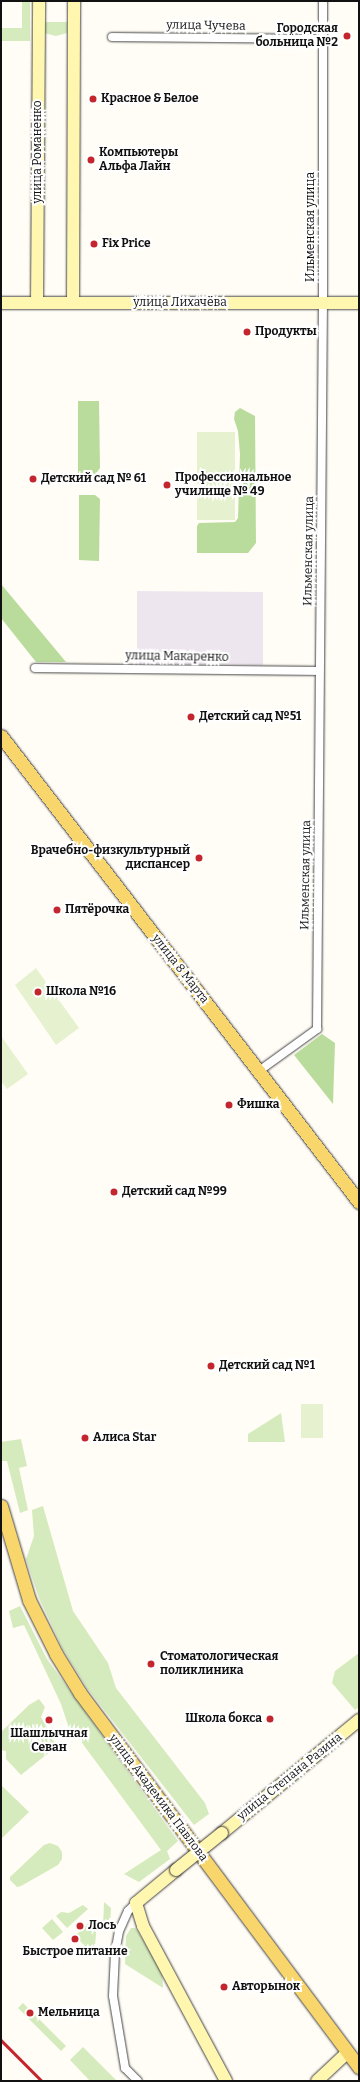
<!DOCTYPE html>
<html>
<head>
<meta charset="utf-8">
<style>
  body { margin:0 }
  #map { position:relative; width:360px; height:2082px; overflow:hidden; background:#fffdf5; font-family:Bitter,serif }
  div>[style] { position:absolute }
  .industrial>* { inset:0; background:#eee6ef }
  .green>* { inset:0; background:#d5ebbd }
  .forest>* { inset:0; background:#b9dc9c }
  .pitch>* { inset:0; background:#e6f2cf }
  .roads { filter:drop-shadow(0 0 1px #444) drop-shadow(0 0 1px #444) }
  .street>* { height:8px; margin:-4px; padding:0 4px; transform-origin:4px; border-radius:4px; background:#fff }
  .secondary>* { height:12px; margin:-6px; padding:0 6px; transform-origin:6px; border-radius:6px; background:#fff6b0 }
  .primary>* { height:13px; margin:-6.5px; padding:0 6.5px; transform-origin:6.5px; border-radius:6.5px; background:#f9d66b }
  .rail>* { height:2.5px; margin:-1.25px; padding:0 1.25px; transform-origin:1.25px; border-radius:1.25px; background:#c4262e }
  .bridges { filter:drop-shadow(0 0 1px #333) drop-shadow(0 0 1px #333) }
  .secondary-bridge>* { height:12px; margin:-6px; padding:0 6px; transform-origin:6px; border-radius:6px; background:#fff6b0 }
  .dots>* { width:11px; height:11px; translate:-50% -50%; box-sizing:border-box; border:2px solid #fff; border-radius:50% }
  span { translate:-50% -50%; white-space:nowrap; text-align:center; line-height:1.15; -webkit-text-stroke:4px #fff; paint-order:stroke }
  .street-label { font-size:12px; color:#111 }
  .poi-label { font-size:12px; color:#111; font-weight:700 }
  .right { translate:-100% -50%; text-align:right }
  .left { translate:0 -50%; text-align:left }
  .frame { position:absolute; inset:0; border:2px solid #111; pointer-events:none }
</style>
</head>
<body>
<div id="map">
  <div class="industrial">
    <div style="clip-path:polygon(137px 591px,263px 592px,263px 665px,137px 664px)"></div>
  </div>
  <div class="green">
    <div style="clip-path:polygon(22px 1px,30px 1px,30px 41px,1px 41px,1px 28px,22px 28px)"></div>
    <div style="clip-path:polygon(44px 22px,67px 22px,67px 33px,56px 36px,44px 33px)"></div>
    <div style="clip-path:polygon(281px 1413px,285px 1442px,248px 1442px,248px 1434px)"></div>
    <div style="clip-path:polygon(21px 1439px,27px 1466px,19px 1468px,28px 1510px,20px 1513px,7px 1461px,1px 1461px,1px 1442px)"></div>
    <div style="clip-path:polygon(43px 1506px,73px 1611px,108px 1663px,116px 1688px,205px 1803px,209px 1814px,194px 1825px,87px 1688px,63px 1649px,39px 1598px,26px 1559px,34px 1536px,32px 1510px)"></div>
    <div style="clip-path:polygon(20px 1606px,47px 1659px,178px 1841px,167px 1851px,170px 1859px,139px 1882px,124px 1874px,161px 1850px,74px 1732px,71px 1734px,61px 1704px,24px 1625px,13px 1628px,9px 1611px)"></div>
    <div style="clip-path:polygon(359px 1653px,359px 1707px,355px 1710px,332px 1683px,335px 1671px)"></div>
    <div style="clip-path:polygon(39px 1699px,45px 1707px,41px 1717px,57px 1746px,21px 1775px,6px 1759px,6px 1751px,1px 1750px,1px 1732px,29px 1705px)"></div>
    <div style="clip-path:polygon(1px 1785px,29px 1812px,1px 1839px)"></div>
    <div style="clip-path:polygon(50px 1843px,58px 1846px,62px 1852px,62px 1859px,58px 1865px,21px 1886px,17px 1887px,10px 1880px,10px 1877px,44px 1845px)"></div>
    <div style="clip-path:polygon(104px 1902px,111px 1908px,110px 1927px,103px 1927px)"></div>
    <div style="clip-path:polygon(83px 1905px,88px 1909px,67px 1928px,56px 1916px,61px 1912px,69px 1913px)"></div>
    <div style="clip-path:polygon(94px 1918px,97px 1922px,95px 1947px,90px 1951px,75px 1936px)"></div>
    <div style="clip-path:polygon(52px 1919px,63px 1932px,53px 1940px,42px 1928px)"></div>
    <div style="clip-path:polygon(131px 1928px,135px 1928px,138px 1932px,162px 1972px,163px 1988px,125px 1964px,126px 1936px)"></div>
    <div style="clip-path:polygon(23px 2003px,66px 2046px,61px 2051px,18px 2008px)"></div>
    <div style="clip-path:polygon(83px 2047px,117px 2081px,90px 2081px,70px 2060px)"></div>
  </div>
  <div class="forest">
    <div style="clip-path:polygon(78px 401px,99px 401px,100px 468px,95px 475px,78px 474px)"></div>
    <div style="clip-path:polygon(240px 408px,255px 416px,256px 543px,248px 553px,197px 553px,197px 526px,199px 523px,235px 522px,238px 518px,240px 454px,238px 431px,234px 419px,235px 412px)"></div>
    <div style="clip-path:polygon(79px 495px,95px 495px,100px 499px,99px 561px,79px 560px)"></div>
    <div style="clip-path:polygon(1px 584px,66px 662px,36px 662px,1px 618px)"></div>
    <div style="clip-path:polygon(322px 1034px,335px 1043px,333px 1104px,294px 1055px)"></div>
  </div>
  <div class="pitch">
    <div style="clip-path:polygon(197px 432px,235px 432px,235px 520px,197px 520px)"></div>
    <div style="clip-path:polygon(36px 968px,79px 1028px,56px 1045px,15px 985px)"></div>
    <div style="clip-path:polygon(1px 1036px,28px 1074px,7px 1089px,1px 1081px)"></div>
    <div style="clip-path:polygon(301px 1404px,323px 1404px,323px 1438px,301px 1438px)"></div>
  </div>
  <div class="roads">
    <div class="street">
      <div style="left:112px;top:37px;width:211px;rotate:0.5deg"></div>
      <div style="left:35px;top:668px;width:284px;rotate:0.6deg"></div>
      <div style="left:259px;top:1071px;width:72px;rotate:-35.9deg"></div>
      <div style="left:317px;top:1029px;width:726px;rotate:-89.53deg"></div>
      <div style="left:323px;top:303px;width:302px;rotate:-90deg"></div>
      <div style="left:136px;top:1903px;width:11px;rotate:135deg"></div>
      <div style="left:128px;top:1911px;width:22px;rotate:114deg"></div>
      <div style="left:119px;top:1931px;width:22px;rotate:100deg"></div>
      <div style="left:115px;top:1953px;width:43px;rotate:92.7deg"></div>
      <div style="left:113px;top:1996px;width:73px;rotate:80.5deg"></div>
      <div style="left:125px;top:2068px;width:18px;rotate:45deg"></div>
    </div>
    <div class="secondary">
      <div style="left:1px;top:303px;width:358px"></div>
      <div style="left:37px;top:303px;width:302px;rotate:-89.6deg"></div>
      <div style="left:73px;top:303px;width:302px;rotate:-89.8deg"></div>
      <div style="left:222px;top:1833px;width:178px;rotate:-39.5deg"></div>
      <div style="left:176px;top:1870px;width:52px;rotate:140.5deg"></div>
      <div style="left:136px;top:1903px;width:24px;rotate:73deg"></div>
      <div style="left:143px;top:1926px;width:176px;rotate:61.8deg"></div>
      <div style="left:317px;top:2081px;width:42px;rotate:-43.1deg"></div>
    </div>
    <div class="primary">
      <div style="left:1px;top:736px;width:588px;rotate:52.47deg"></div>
      <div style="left:1px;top:1506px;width:98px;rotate:73.4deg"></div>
      <div style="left:29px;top:1600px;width:60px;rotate:63.4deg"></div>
      <div style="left:56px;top:1654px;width:46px;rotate:58.4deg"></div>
      <div style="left:80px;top:1693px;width:467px;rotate:53.3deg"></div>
    </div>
  </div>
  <div class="rail">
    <div style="left:1px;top:2040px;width:58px;rotate:45deg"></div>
  </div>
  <div class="bridges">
    <div class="secondary-bridge">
      <div style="left:176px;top:1870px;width:59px;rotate:-38.8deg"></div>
    </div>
  </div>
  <div class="dots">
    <div style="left:347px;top:36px;background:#c4262e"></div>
    <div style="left:93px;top:99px;background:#c4262e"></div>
    <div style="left:91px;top:160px;background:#c4262e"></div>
    <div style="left:94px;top:244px;background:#c4262e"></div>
    <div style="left:247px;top:332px;background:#c4262e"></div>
    <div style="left:33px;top:479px;background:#c4262e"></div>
    <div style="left:167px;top:485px;background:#c4262e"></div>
    <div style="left:191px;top:717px;background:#c4262e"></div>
    <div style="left:199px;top:858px;background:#c4262e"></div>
    <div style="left:57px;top:910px;background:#c4262e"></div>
    <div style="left:38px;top:992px;background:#c4262e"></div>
    <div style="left:229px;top:1105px;background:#c4262e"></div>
    <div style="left:114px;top:1192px;background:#c4262e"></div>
    <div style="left:211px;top:1366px;background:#c4262e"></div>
    <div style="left:85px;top:1438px;background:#c4262e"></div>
    <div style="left:151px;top:1664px;background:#c4262e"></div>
    <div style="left:270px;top:1719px;background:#c4262e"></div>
    <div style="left:49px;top:1720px;background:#c4262e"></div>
    <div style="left:80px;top:1926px;background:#c4262e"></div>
    <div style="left:75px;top:1939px;background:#c4262e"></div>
    <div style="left:224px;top:1987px;background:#c4262e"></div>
    <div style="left:30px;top:2013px;background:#c4262e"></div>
  </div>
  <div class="street-label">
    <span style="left:206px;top:26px;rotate:1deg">улица Чучева</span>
    <span style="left:38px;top:152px;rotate:-90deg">улица Романенко</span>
    <span style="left:311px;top:227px;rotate:-90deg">Ильменская улица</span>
    <span style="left:180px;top:303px">улица Лихачёва</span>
    <span style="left:309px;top:551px;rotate:-89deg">Ильменская улица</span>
    <span style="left:177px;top:657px;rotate:1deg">улица Макаренко</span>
    <span style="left:306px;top:875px;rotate:-89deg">Ильменская улица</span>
    <span style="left:180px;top:969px;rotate:52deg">улица 8 Марта</span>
    <span style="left:290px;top:1777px;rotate:-39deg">улица Степана Разина</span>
    <span style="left:158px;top:1798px;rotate:53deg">улица Академика Павлова</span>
  </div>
  <div class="poi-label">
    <span class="right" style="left:338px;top:36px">Городская<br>больница №2</span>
    <span class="left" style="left:101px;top:99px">Красное &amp; Белое</span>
    <span class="left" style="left:99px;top:160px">Компьютеры<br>Альфа Лайн</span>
    <span class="left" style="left:102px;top:244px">Fix Price</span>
    <span class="left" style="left:255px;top:332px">Продукты</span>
    <span class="left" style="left:175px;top:485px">Профессиональное<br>училище № 49</span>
    <span class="left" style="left:41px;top:479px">Детский сад № 61</span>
    <span class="left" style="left:199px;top:717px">Детский сад №51</span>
    <span class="right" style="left:190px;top:858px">Врачебно-физкультурный<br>диспансер</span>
    <span class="left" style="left:65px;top:910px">Пятёрочка</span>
    <span class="left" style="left:46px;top:992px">Школа №16</span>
    <span class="left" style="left:237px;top:1105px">Фишка</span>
    <span class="left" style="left:122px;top:1192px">Детский сад №99</span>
    <span class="left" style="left:219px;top:1366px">Детский сад №1</span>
    <span class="left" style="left:93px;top:1438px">Алиса Star</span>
    <span class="left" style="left:160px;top:1664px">Стоматологическая<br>поликлиника</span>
    <span class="right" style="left:262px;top:1719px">Школа бокса</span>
    <span style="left:49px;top:1741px">Шашлычная<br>Севан</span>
    <span class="left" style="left:88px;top:1926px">Лось</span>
    <span style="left:75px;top:1952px">Быстрое питание</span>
    <span class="left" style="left:232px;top:1987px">Авторынок</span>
    <span class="left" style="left:38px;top:2013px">Мельница</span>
  </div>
  <div class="frame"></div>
</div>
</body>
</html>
